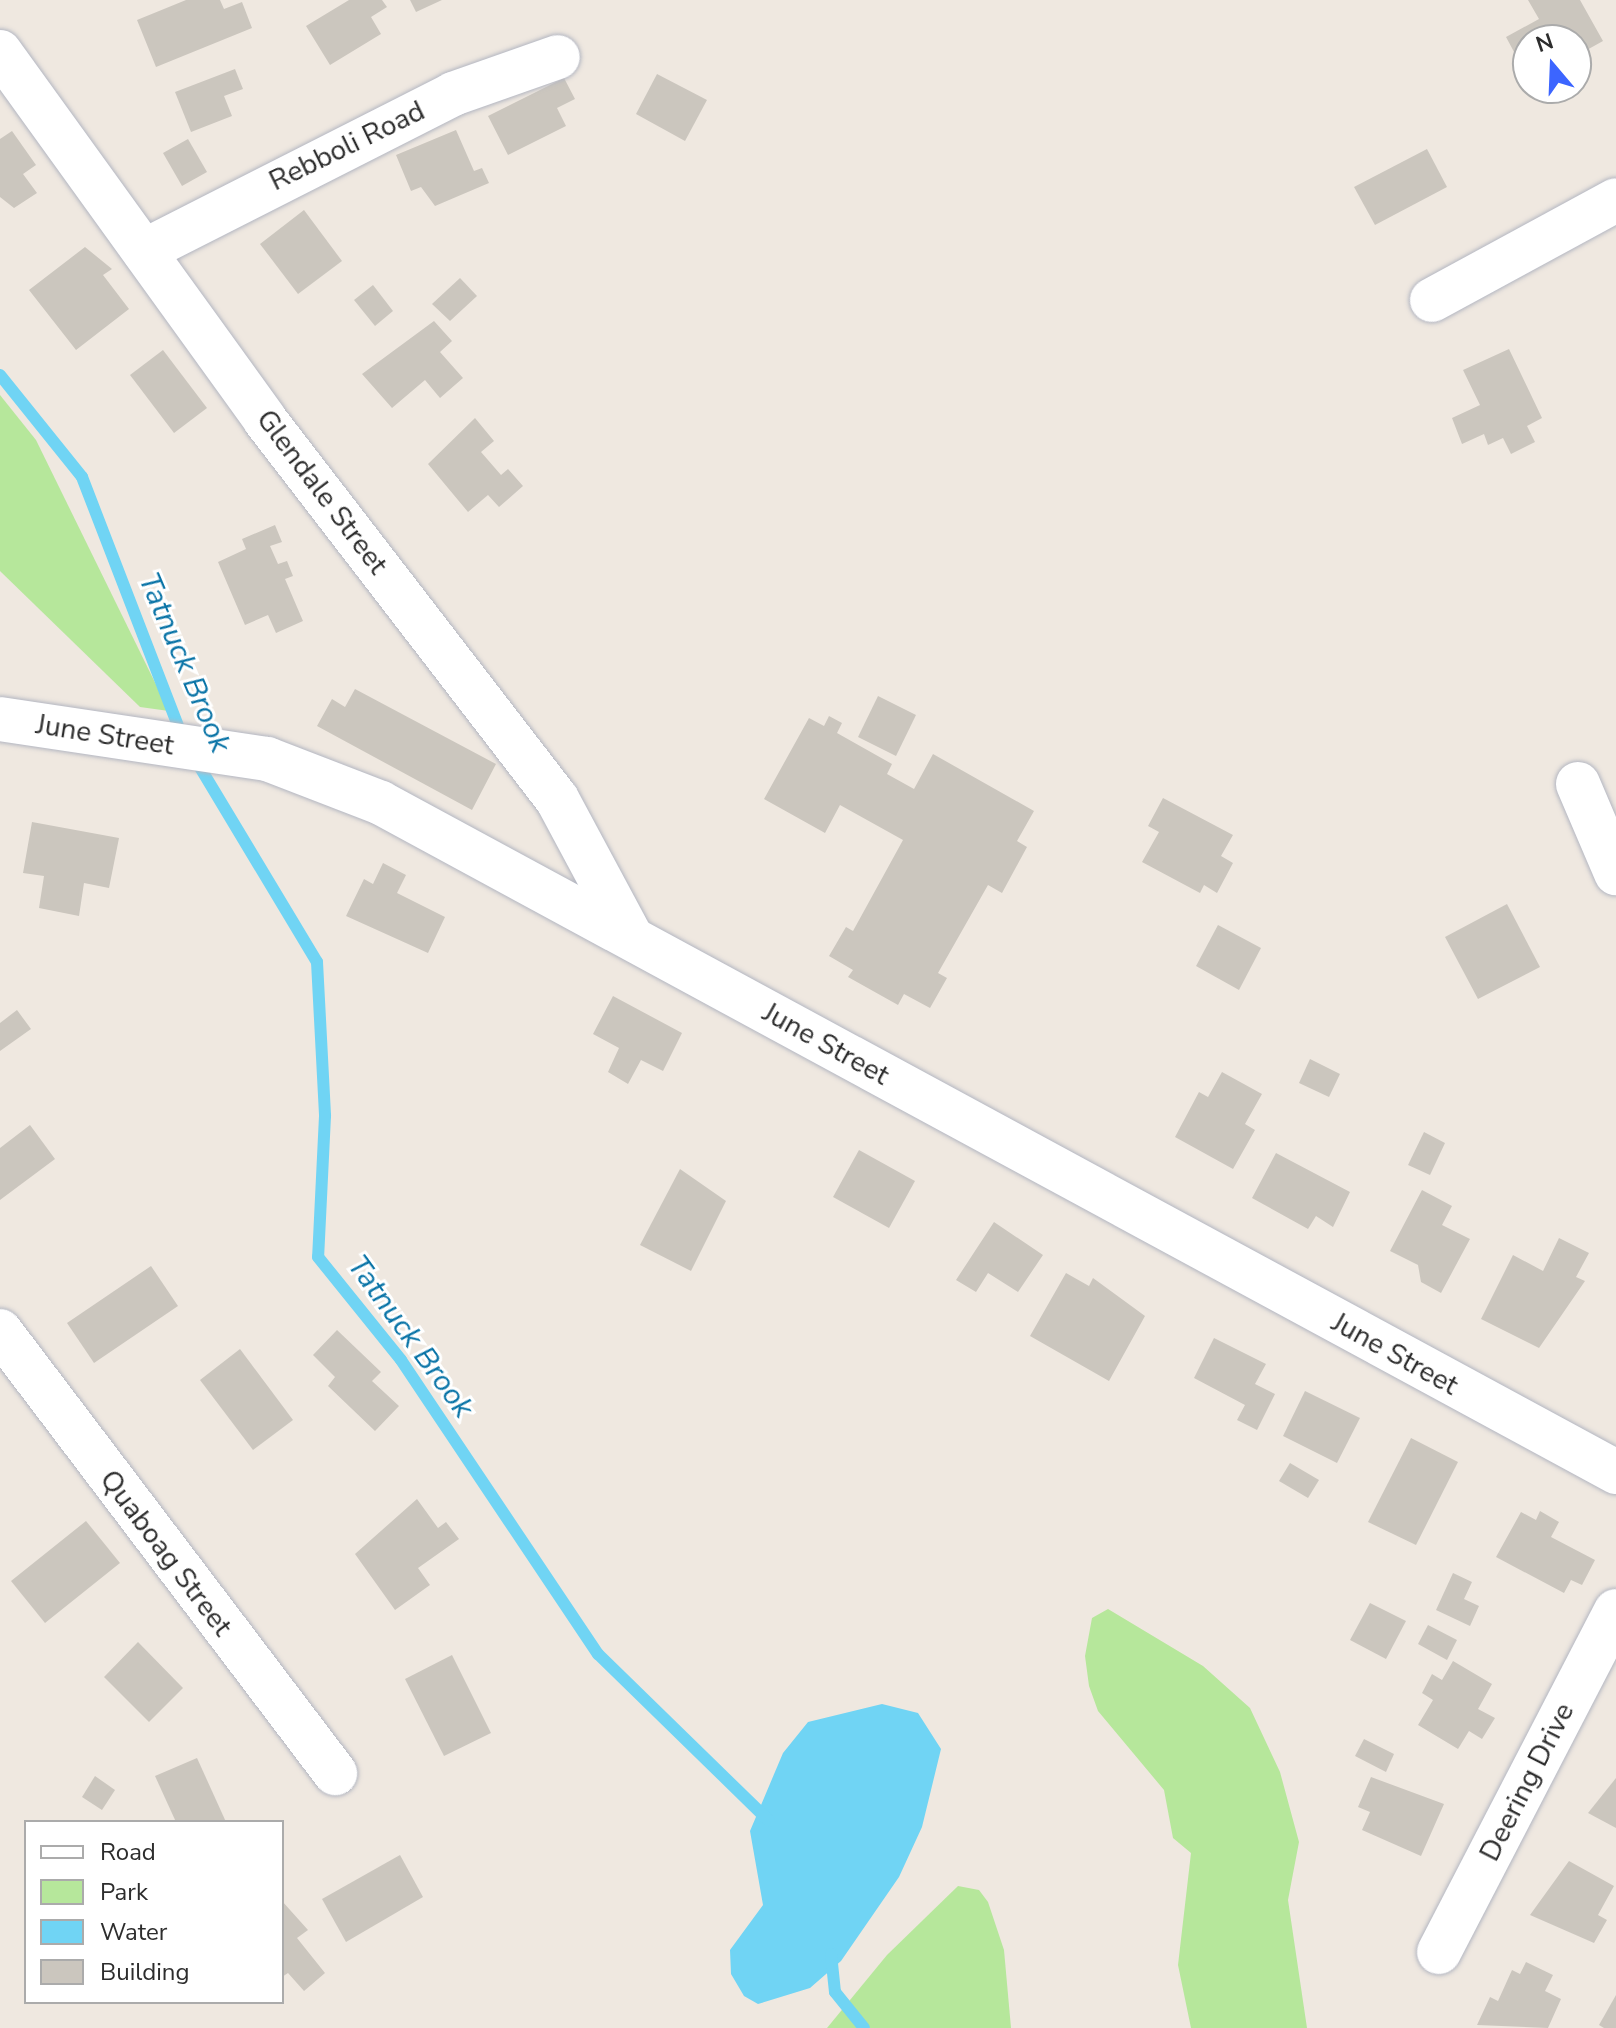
<!DOCTYPE html>
<html>
<head>
<meta charset="utf-8">
<style>
  body { margin:0 }
  #map { position:relative; width:1616px; height:2028px; overflow:hidden; background:#efe8e0; font-family:"Nunito Sans",sans-serif }
  div>[style] { position:absolute }
  .green>* { inset:0; background:#b6e79b }
  .water>* { inset:0; background:#70d4f4 }
  .stream>* { height:12px; margin:-6px; padding:0 6px; transform-origin:6px; border-radius:6px; background:#70d4f4 }
  .building>* { inset:0; background:#cbc6be }
  .roads { filter:drop-shadow(0 0 2px #b3b6c1) drop-shadow(0 0 2px #b3b6c1) }
  .minor>* { height:44px; margin:-22px; padding:0 22px; transform-origin:22px; border-radius:22px; background:#fff }
  span { translate:-50% -50%; white-space:nowrap; text-align:center; line-height:1.15; -webkit-text-stroke:6px #fff; paint-order:stroke }
  .street-label { font-size:28px; color:#2d2d2d }
  .water-label { font-size:30px; color:#0873a6; font-style:italic }
  .legend { position:absolute; left:24px; top:1820px; width:260px; height:184px; box-sizing:border-box; background:#fff; border:2px solid #ababab; margin:0; padding:10px 14px; list-style:none; font-size:24px; color:#2d2d2d }
  .legend li { display:flex; align-items:center; gap:16px; height:40px }
  .legend b { width:40px; border:2px solid #ababab }
  .north { position:absolute; left:1512px; top:24px; width:80px; height:80px; box-sizing:border-box; background:#fff; border:2px solid #ababab; border-radius:50%; rotate:341deg; font-size:22px; font-weight:700; line-height:32px; text-align:center; color:#2d2d2d }
  .north::after { content:''; display:block; margin:auto; width:28px; height:36px; background:#3c65ff; clip-path:polygon(50% 0,100% 100%,50% 72%,0 100%) }
</style>
</head>
<body>
<div id="map">
  <div class="green">
    <div style="clip-path:polygon(0 395px,36px 440px,169px 711px,140px 707px,0 571px)"></div>
    <div style="clip-path:polygon(1108px 1609px,1203px 1666px,1250px 1708px,1280px 1772px,1299px 1842px,1288px 1900px,1307px 2028px,1191px 2028px,1178px 1965px,1191px 1853px,1173px 1838px,1164px 1790px,1098px 1711px,1089px 1686px,1085px 1656px,1092px 1618px)"></div>
    <div style="clip-path:polygon(958px 1886px,979px 1890px,988px 1902px,1004px 1950px,1011px 2028px,827px 2028px,887px 1955px)"></div>
  </div>
  <div class="water">
    <div style="clip-path:polygon(882px 1704px,918px 1713px,941px 1749px,922px 1827px,899px 1877px,841px 1961px,810px 1988px,758px 2004px,744px 1996px,731px 1974px,730px 1950px,763px 1905px,750px 1831px,783px 1753px,808px 1722px)"></div>
  </div>
  <div class="stream">
    <div style="left:0;top:375px;width:131px;rotate:51.2deg"></div>
    <div style="left:82px;top:477px;width:278px;rotate:68.9deg"></div>
    <div style="left:195px;top:759px;width:237px;rotate:59deg"></div>
    <div style="left:317px;top:962px;width:154px;rotate:87deg"></div>
    <div style="left:325px;top:1116px;width:141px;rotate:92.8deg"></div>
    <div style="left:318px;top:1257px;width:132px;rotate:51.1deg"></div>
    <div style="left:401px;top:1360px;width:354px;rotate:56.2deg"></div>
    <div style="left:598px;top:1654px;width:239px;rotate:44.3deg"></div>
    <div style="left:831px;top:1954px;width:38px;rotate:84deg"></div>
    <div style="left:835px;top:1992px;width:46px;rotate:51.1deg"></div>
  </div>
  <div class="building">
    <div style="clip-path:polygon(186px 0,220px 0,224px 9px,242px 2px,252px 28px,156px 67px,137px 20px)"></div>
    <div style="clip-path:polygon(349px 0,382px 0,387px 7px,371px 17px,381px 34px,330px 65px,306px 26px)"></div>
    <div style="clip-path:polygon(410px 0,442px 0,416px 12px)"></div>
    <div style="clip-path:polygon(1528px 0,1580px 0,1603px 41px,1576px 56px,1576px 40px,1528px 40px,1528px 78px,1506px 37px,1539px 19px)"></div>
    <div style="clip-path:polygon(235px 69px,243px 89px,224px 96px,232px 116px,191px 132px,175px 92px)"></div>
    <div style="clip-path:polygon(657px 74px,707px 100px,685px 141px,636px 114px)"></div>
    <div style="clip-path:polygon(564px 78px,575px 99px,557px 108px,566px 126px,508px 155px,488px 116px)"></div>
    <div style="clip-path:polygon(456px 130px,474px 171px,482px 168px,489px 183px,435px 206px,421px 187px,411px 191px,396px 155px)"></div>
    <div style="clip-path:polygon(12px 131px,36px 165px,23px 174px,37px 193px,14px 208px,0 197px,0 139px)"></div>
    <div style="clip-path:polygon(188px 139px,207px 172px,182px 186px,163px 153px)"></div>
    <div style="clip-path:polygon(1427px 149px,1447px 187px,1375px 225px,1354px 187px)"></div>
    <div style="clip-path:polygon(304px 210px,342px 261px,298px 294px,260px 244px)"></div>
    <div style="clip-path:polygon(85px 247px,112px 269px,103px 275px,129px 309px,76px 350px,29px 290px)"></div>
    <div style="clip-path:polygon(460px 278px,477px 296px,450px 321px,432px 304px)"></div>
    <div style="clip-path:polygon(373px 285px,393px 311px,375px 326px,354px 300px)"></div>
    <div style="clip-path:polygon(434px 321px,452px 341px,440px 352px,463px 378px,440px 398px,425px 380px,392px 408px,362px 374px)"></div>
    <div style="clip-path:polygon(1509px 349px,1542px 418px,1527px 426px,1535px 442px,1511px 454px,1503px 438px,1488px 445px,1484px 434px,1462px 444px,1452px 418px,1480px 405px,1463px 370px)"></div>
    <div style="clip-path:polygon(163px 350px,207px 408px,174px 433px,130px 375px)"></div>
    <div style="clip-path:polygon(475px 418px,494px 441px,481px 452px,501px 475px,508px 469px,523px 486px,499px 507px,488px 495px,468px 512px,428px 464px)"></div>
    <div style="clip-path:polygon(275px 525px,282px 542px,270px 546px,278px 564px,287px 561px,293px 576px,285px 579px,303px 621px,276px 633px,268px 615px,245px 625px,218px 562px,246px 549px,242px 539px)"></div>
    <div style="clip-path:polygon(355px 689px,496px 764px,472px 810px,317px 726px,332px 699px,345px 707px)"></div>
    <div style="clip-path:polygon(878px 696px,916px 715px,896px 756px,858px 737px)"></div>
    <div style="clip-path:polygon(829px 716px,842px 723px,837px 733px,892px 764px,887px 774px,914px 789px,933px 754px,1034px 811px,1017px 841px,1027px 847px,1002px 893px,988px 885px,938px 973px,947px 978px,930px 1008px,904px 994px,898px 1005px,848px 977px,853px 970px,829px 956px,846px 927px,853px 931px,903px 840px,840px 805px,825px 833px,764px 799px,809px 718px,824px 726px)"></div>
    <div style="clip-path:polygon(1163px 798px,1233px 835px,1221px 856px,1233px 863px,1217px 893px,1204px 885px,1200px 893px,1142px 862px,1159px 832px,1148px 826px)"></div>
    <div style="clip-path:polygon(32px 822px,119px 838px,109px 888px,84px 883px,79px 916px,39px 908px,44px 876px,23px 873px)"></div>
    <div style="clip-path:polygon(383px 863px,406px 875px,397px 893px,445px 917px,428px 953px,346px 916px,364px 879px,373px 884px)"></div>
    <div style="clip-path:polygon(1507px 904px,1540px 967px,1478px 999px,1445px 937px)"></div>
    <div style="clip-path:polygon(1218px 925px,1261px 948px,1239px 990px,1196px 966px)"></div>
    <div style="clip-path:polygon(613px 996px,682px 1033px,663px 1071px,641px 1060px,628px 1084px,608px 1072px,619px 1048px,593px 1034px)"></div>
    <div style="clip-path:polygon(17px 1010px,31px 1029px,0 1051px,0 1023px)"></div>
    <div style="clip-path:polygon(1310px 1059px,1340px 1074px,1329px 1097px,1299px 1083px)"></div>
    <div style="clip-path:polygon(1222px 1072px,1262px 1094px,1245px 1124px,1255px 1130px,1233px 1169px,1175px 1137px,1199px 1092px,1208px 1097px)"></div>
    <div style="clip-path:polygon(30px 1125px,55px 1159px,0 1200px,0 1148px)"></div>
    <div style="clip-path:polygon(1424px 1132px,1445px 1143px,1430px 1175px,1408px 1165px)"></div>
    <div style="clip-path:polygon(859px 1150px,915px 1181px,889px 1228px,833px 1197px)"></div>
    <div style="clip-path:polygon(1276px 1153px,1350px 1192px,1333px 1227px,1316px 1216px,1308px 1229px,1252px 1198px)"></div>
    <div style="clip-path:polygon(680px 1169px,726px 1201px,691px 1271px,640px 1245px)"></div>
    <div style="clip-path:polygon(1422px 1190px,1452px 1206px,1442px 1225px,1470px 1239px,1441px 1293px,1421px 1282px,1418px 1265px,1390px 1251px)"></div>
    <div style="clip-path:polygon(994px 1222px,1043px 1255px,1018px 1292px,988px 1273px,976px 1292px,956px 1280px)"></div>
    <div style="clip-path:polygon(1559px 1238px,1589px 1253px,1576px 1277px,1585px 1281px,1539px 1348px,1481px 1319px,1513px 1255px,1543px 1271px)"></div>
    <div style="clip-path:polygon(151px 1266px,178px 1306px,94px 1363px,67px 1323px)"></div>
    <div style="clip-path:polygon(1066px 1273px,1089px 1286px,1093px 1278px,1145px 1316px,1109px 1381px,1030px 1336px)"></div>
    <div style="clip-path:polygon(337px 1330px,381px 1372px,372px 1381px,399px 1406px,375px 1431px,328px 1386px,335px 1377px,313px 1355px)"></div>
    <div style="clip-path:polygon(1214px 1338px,1266px 1364px,1255px 1384px,1275px 1394px,1257px 1430px,1237px 1420px,1245px 1405px,1194px 1378px)"></div>
    <div style="clip-path:polygon(240px 1349px,293px 1420px,253px 1450px,200px 1380px)"></div>
    <div style="clip-path:polygon(1305px 1391px,1360px 1418px,1337px 1463px,1283px 1436px)"></div>
    <div style="clip-path:polygon(1411px 1438px,1458px 1462px,1416px 1545px,1368px 1522px)"></div>
    <div style="clip-path:polygon(1290px 1463px,1319px 1480px,1308px 1498px,1279px 1481px)"></div>
    <div style="clip-path:polygon(417px 1499px,438px 1528px,446px 1522px,459px 1539px,418px 1568px,430px 1585px,395px 1610px,355px 1554px)"></div>
    <div style="clip-path:polygon(1540px 1511px,1559px 1522px,1551px 1537px,1595px 1560px,1582px 1585px,1571px 1580px,1564px 1593px,1496px 1557px,1521px 1512px,1536px 1520px)"></div>
    <div style="clip-path:polygon(86px 1521px,120px 1563px,45px 1623px,11px 1581px)"></div>
    <div style="clip-path:polygon(1453px 1573px,1472px 1582px,1464px 1599px,1479px 1606px,1470px 1626px,1436px 1610px)"></div>
    <div style="clip-path:polygon(1370px 1603px,1406px 1621px,1386px 1659px,1350px 1640px)"></div>
    <div style="clip-path:polygon(1428px 1625px,1457px 1640px,1447px 1660px,1418px 1644px)"></div>
    <div style="clip-path:polygon(138px 1642px,183px 1688px,149px 1722px,104px 1677px)"></div>
    <div style="clip-path:polygon(452px 1655px,491px 1733px,444px 1756px,405px 1679px)"></div>
    <div style="clip-path:polygon(1453px 1661px,1492px 1684px,1478px 1709px,1495px 1718px,1482px 1739px,1469px 1731px,1458px 1749px,1418px 1725px,1433px 1700px,1422px 1693px,1432px 1674px,1442px 1680px)"></div>
    <div style="clip-path:polygon(1364px 1739px,1394px 1754px,1386px 1772px,1355px 1756px)"></div>
    <div style="clip-path:polygon(197px 1758px,226px 1822px,176px 1822px,155px 1776px)"></div>
    <div style="clip-path:polygon(95px 1776px,115px 1790px,102px 1810px,82px 1797px)"></div>
    <div style="clip-path:polygon(1371px 1777px,1444px 1804px,1421px 1856px,1362px 1830px,1370px 1812px,1358px 1807px)"></div>
    <div style="clip-path:polygon(1616px 1778px,1616px 1828px,1588px 1813px)"></div>
    <div style="clip-path:polygon(400px 1855px,423px 1897px,346px 1942px,322px 1899px)"></div>
    <div style="clip-path:polygon(1569px 1861px,1614px 1886px,1598px 1915px,1607px 1920px,1594px 1943px,1530px 1915px)"></div>
    <div style="clip-path:polygon(282px 1901px,308px 1930px,297px 1938px,325px 1973px,304px 1991px,288px 1973px,282px 1977px)"></div>
    <div style="clip-path:polygon(1526px 1962px,1553px 1975px,1545px 1991px,1561px 1999px,1548px 2028px,1477px 2025px,1490px 1997px,1498px 2001px,1512px 1970px,1520px 1974px)"></div>
    <div style="clip-path:polygon(1616px 1995px,1616px 2028px,1604px 2028px,1599px 2025px)"></div>
  </div>
  <div class="roads">
    <div class="minor">
      <div style="left:0;top:52px;width:453px;rotate:54.2deg"></div>
      <div style="left:265px;top:420px;width:478px;rotate:52.4deg"></div>
      <div style="left:557px;top:799px;width:157px;rotate:61.8deg"></div>
      <div style="left:144px;top:251px;width:347px;rotate:-26.9deg"></div>
      <div style="left:453px;top:94px;width:111px;rotate:-19.4deg"></div>
      <div style="left:1432px;top:300px;width:209px;rotate:-28.5deg"></div>
      <div style="left:0;top:719px;width:270px;rotate:8.5deg"></div>
      <div style="left:267px;top:759px;width:122px;rotate:21.1deg"></div>
      <div style="left:381px;top:803px;width:1405px;rotate:28.44deg"></div>
      <div style="left:1578px;top:784px;width:97px;rotate:66.9deg"></div>
      <div style="left:0;top:1331px;width:555px;rotate:52.84deg"></div>
      <div style="left:1439px;top:1952px;width:384px;rotate:-62.6deg"></div>
    </div>
  </div>
  <div class="street-label">
    <span style="left:347px;top:146px;rotate:-26deg">Rebboli Road</span>
    <span style="left:322px;top:492px;rotate:53deg">Glendale Street</span>
    <span style="left:105px;top:735px;rotate:9deg">June Street</span>
    <span style="left:826px;top:1044px;rotate:29deg">June Street</span>
    <span style="left:1395px;top:1354px;rotate:29deg">June Street</span>
    <span style="left:166px;top:1553px;rotate:53deg">Quaboag Street</span>
    <span style="left:1527px;top:1782px;rotate:-63deg">Deering Drive</span>
  </div>
  <div class="water-label">
    <span style="left:184px;top:663px;rotate:67deg">Tatnuck Brook</span>
    <span style="left:410px;top:1337px;rotate:54deg">Tatnuck Brook</span>
  </div>
  <ul class="legend">
  <li><b style="height:10px;background:#fff"></b>Road</li>
  <li><b style="height:22px;background:#b6e79b"></b>Park</li>
  <li><b style="height:22px;background:#70d4f4"></b>Water</li>
  <li><b style="height:22px;background:#cbc6be"></b>Building</li>
  </ul>
  <div class="north">N</div>
</div>
</body>
</html>
